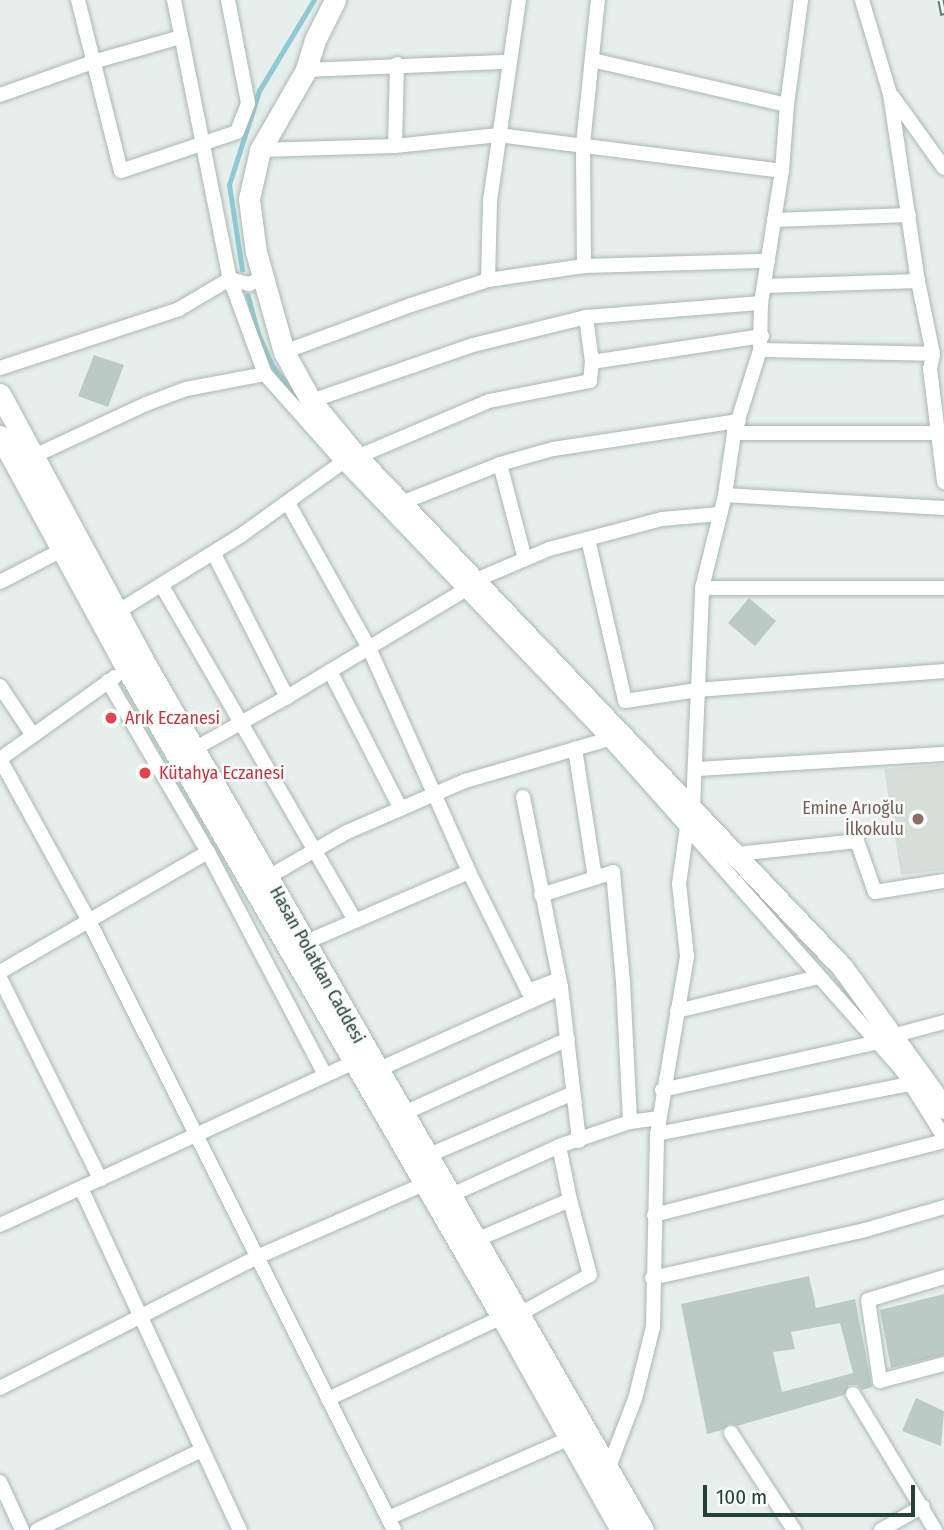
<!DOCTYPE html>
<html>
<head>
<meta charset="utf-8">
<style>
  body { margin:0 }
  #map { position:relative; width:944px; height:1530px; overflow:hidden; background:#e6efeb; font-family:"Fira Sans Condensed",sans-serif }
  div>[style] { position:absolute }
  .built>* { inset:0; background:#d4dfda }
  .stream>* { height:4.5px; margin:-2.25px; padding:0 2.25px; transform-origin:2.25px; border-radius:2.25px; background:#8ec9d4 }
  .building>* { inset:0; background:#bbcac4 }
  .roads { filter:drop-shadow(0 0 2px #a8b8b2) drop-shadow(0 0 2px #a8b8b2) }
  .street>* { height:14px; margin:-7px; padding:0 7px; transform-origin:7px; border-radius:7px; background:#fff }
  .secondary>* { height:21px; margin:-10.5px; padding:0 10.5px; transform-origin:10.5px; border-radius:10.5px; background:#fff }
  .rail>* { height:7px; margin-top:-3.5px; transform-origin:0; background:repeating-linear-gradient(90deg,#f7fbf9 0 13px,#5f7d75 0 26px); box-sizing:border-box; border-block:2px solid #5f7d75 }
  .dots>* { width:19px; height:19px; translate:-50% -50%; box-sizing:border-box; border:4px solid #f7fbf9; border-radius:50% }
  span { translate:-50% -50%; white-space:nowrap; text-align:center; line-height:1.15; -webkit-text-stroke:5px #f7fbf9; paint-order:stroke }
  .health-label { font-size:18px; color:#be3a42 }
  .left { translate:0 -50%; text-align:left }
  .education-label { font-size:18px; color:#785e54 }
  .right { translate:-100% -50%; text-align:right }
  .street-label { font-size:18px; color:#24423a }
  .scale { position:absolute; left:703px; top:1485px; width:212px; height:32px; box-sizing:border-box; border:4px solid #24423a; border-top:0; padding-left:9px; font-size:21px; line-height:24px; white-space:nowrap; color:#24423a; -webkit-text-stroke:5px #f7fbf9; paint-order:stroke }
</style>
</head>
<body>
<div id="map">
  <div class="built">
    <div style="clip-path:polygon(944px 764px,944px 870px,901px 875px,884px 769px)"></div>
  </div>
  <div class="stream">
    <div style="left:242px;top:270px;width:86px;rotate:-98.7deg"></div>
    <div style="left:229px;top:185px;width:99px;rotate:-72.3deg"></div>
    <div style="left:259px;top:91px;width:106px;rotate:-58.9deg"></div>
    <div style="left:248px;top:295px;width:39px;rotate:75deg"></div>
    <div style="left:258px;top:333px;width:36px;rotate:66deg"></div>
    <div style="left:273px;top:366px;width:46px;rotate:52.9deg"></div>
  </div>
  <div class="building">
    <div style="clip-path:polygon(94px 355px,124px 365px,108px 407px,78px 396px)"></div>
    <div style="clip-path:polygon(749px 598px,776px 621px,755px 646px,728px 623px)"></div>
    <div style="clip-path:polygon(evenodd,809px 1276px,816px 1308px,855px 1299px,872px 1387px,862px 1390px,857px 1385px,849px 1385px,844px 1395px,737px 1426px,730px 1424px,722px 1430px,707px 1434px,681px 1304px,809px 1276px,840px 1323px,853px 1373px,782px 1392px,773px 1352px,795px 1349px,791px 1332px,840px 1323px)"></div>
    <div style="clip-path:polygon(944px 1294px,944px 1355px,891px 1368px,880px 1310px)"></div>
    <div style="clip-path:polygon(916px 1398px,944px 1411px,941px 1446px,902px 1431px)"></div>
  </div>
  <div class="roads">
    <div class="street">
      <div style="left:78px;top:0;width:176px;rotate:75.9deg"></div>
      <div style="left:121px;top:171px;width:122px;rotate:-18.6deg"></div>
      <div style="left:237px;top:132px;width:31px;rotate:-69deg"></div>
      <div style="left:248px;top:103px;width:105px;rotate:-101deg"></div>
      <div style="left:174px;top:0;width:285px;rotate:78.7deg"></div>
      <div style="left:230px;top:279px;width:101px;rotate:69.8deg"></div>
      <div style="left:265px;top:374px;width:118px;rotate:48.4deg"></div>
      <div style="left:343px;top:462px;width:384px;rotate:46.2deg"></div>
      <div style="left:609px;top:739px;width:118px;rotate:48.4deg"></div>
      <div style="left:687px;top:827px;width:324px;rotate:48.5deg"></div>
      <div style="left:902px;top:1070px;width:79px;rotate:57.9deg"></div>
      <div style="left:862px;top:0;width:98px;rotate:73.4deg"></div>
      <div style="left:890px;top:94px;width:189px;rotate:81.5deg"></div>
      <div style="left:918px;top:281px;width:75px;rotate:78.4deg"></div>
      <div style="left:933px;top:354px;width:15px;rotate:101deg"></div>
      <div style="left:930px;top:369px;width:114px;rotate:82.9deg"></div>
      <div style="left:592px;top:60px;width:200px;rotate:13deg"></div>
      <div style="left:306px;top:70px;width:202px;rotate:-2.3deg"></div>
      <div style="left:0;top:95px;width:102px;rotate:-19.5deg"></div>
      <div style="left:96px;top:61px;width:88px;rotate:-15.8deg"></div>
      <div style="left:893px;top:97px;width:87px;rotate:54.3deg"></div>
      <div style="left:395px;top:146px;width:82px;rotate:-88.6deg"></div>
      <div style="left:260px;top:150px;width:135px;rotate:-1.7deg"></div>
      <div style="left:395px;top:146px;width:104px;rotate:-6.1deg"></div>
      <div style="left:498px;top:135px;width:286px;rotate:7.2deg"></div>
      <div style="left:774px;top:220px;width:135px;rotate:-2.1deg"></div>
      <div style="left:584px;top:266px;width:122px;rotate:-90.5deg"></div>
      <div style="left:583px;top:144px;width:145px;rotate:-84.1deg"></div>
      <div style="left:488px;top:280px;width:79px;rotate:-88.5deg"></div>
      <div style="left:490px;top:201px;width:203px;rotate:-81.8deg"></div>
      <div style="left:764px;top:286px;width:154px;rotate:-1.9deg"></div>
      <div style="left:586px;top:317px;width:45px;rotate:82.4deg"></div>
      <div style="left:760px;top:350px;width:173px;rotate:1.3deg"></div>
      <div style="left:284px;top:352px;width:135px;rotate:-20.3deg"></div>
      <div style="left:411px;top:305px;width:81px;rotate:-18deg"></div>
      <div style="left:488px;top:280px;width:97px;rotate:-8.3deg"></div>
      <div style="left:584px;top:266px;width:184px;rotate:-1.6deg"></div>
      <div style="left:0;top:368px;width:188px;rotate:-18.2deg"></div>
      <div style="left:179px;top:309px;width:59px;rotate:-30.5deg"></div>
      <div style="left:230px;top:279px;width:20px;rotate:15deg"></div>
      <div style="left:249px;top:284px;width:15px;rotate:-23deg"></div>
      <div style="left:311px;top:401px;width:171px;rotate:-19.1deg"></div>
      <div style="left:473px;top:345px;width:116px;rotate:-13.9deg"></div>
      <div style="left:586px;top:317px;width:176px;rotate:-4.6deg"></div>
      <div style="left:734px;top:433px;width:204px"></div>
      <div style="left:32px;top:457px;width:126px;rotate:-24.9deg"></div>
      <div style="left:146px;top:404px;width:43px;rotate:-20.6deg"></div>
      <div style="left:186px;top:389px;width:80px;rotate:-10.8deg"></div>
      <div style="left:357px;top:457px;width:143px;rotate:-23deg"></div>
      <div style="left:489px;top:401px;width:103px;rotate:-11.2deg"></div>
      <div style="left:590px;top:381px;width:19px;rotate:-84deg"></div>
      <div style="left:592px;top:362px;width:172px;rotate:-8.7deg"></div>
      <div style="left:500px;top:464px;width:98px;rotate:75.3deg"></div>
      <div style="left:725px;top:495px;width:219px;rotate:3.4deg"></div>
      <div style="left:288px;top:503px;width:166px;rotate:60.8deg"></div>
      <div style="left:369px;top:648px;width:245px;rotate:65.9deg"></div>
      <div style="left:469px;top:872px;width:133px;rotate:63.6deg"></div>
      <div style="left:528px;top:991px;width:33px;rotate:-21deg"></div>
      <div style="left:401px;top:503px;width:106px;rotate:-21.5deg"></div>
      <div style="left:500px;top:464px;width:55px;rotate:-15.8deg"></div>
      <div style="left:553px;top:449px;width:188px;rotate:-8.6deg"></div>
      <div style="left:588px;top:539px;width:166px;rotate:77.1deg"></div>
      <div style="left:625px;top:701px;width:73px;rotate:-8.7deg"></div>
      <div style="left:697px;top:690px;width:248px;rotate:-4.4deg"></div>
      <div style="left:214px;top:554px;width:161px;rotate:63deg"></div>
      <div style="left:476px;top:580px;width:79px;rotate:-23deg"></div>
      <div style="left:549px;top:549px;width:117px;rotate:-14.9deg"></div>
      <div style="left:662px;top:519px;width:58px;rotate:-4.9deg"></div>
      <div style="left:0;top:582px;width:68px;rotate:-27.3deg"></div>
      <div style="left:162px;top:586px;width:386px;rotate:60deg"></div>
      <div style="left:702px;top:588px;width:242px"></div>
      <div style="left:117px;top:612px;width:145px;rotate:-31.7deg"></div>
      <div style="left:240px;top:536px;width:127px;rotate:-35.7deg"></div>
      <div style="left:330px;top:671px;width:155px;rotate:62.8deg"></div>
      <div style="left:108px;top:681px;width:198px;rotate:59.7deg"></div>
      <div style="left:208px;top:852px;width:252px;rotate:62.3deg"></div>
      <div style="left:0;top:686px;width:58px;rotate:56.3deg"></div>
      <div style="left:194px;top:749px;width:107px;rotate:-29.2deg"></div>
      <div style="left:287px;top:697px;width:210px;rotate:-31deg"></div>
      <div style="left:0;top:759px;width:185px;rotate:61.2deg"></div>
      <div style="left:89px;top:921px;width:681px;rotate:63.4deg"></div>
      <div style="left:0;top:759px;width:141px;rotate:-35.5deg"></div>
      <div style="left:696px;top:769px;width:248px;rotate:-3.5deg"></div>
      <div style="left:523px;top:797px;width:194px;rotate:78.7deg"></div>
      <div style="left:561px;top:987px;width:155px;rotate:83.3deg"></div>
      <div style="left:693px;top:807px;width:219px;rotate:-87.6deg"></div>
      <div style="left:702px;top:588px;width:96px;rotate:-76.1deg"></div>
      <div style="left:725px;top:495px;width:63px;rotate:-81.7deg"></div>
      <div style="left:734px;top:433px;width:87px;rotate:-72.6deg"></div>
      <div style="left:760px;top:350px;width:47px;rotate:-88.8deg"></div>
      <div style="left:761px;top:303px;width:134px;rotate:-81deg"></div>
      <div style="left:782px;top:171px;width:66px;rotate:-85.7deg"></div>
      <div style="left:787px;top:105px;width:106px;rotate:-82.4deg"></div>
      <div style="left:737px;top:854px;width:121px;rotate:-6.2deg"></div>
      <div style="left:857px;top:841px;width:54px;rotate:70.6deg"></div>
      <div style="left:875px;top:892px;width:70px;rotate:-9.1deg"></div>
      <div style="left:268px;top:877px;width:91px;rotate:-29.7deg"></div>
      <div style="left:347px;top:832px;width:129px;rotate:-23.4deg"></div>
      <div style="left:465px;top:781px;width:150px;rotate:-16.3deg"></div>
      <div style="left:595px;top:878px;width:19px;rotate:-18deg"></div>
      <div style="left:613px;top:872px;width:110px;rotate:84.8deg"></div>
      <div style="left:623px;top:982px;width:140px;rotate:87.1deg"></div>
      <div style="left:541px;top:895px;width:57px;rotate:-17.5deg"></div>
      <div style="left:595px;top:878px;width:131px;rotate:-98.8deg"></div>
      <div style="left:304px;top:943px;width:180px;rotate:-23.3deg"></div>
      <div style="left:0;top:972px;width:240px;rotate:-30deg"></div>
      <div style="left:0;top:978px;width:225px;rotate:63.5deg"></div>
      <div style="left:677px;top:1011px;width:146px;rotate:-13.5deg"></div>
      <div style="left:892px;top:1036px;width:54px;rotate:-15.1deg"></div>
      <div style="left:377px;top:1070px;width:191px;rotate:-24.1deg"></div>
      <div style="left:662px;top:1090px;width:221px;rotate:-12.5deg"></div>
      <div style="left:402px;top:1114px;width:182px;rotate:-24.3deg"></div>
      <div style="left:657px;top:1134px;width:258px;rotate:-11.2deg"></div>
      <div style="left:427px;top:1156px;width:159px;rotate:-23.3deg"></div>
      <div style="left:81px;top:1188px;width:377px;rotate:65.1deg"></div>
      <div style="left:449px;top:1196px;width:121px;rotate:-24.4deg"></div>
      <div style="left:559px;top:1146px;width:75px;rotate:-18.7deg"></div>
      <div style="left:630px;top:1122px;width:29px;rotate:-8deg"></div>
      <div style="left:654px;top:1215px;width:299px;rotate:-14.3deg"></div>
      <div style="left:0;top:1225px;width:391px;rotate:-24.7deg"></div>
      <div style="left:476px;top:1240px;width:102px;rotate:-23.1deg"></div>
      <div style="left:944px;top:1277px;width:79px;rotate:163.2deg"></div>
      <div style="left:868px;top:1300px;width:82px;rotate:81.6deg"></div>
      <div style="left:880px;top:1381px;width:66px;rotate:-14.9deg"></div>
      <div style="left:652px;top:1278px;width:218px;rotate:-12.7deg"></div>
      <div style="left:865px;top:1230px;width:82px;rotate:-16.2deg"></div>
      <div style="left:518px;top:1315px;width:82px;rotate:-29.1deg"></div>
      <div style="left:590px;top:1275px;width:78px;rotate:-104.9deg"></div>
      <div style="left:570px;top:1200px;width:55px;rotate:-101.5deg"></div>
      <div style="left:0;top:1388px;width:288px;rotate:-27deg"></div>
      <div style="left:257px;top:1257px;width:182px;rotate:-23.6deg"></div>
      <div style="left:853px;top:1394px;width:159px;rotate:58.9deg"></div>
      <div style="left:328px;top:1399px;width:192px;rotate:-25.2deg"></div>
      <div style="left:731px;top:1433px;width:116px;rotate:57deg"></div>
      <div style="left:609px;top:1467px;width:73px;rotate:-69.1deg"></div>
      <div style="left:635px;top:1399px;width:74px;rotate:-76deg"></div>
      <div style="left:653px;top:1327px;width:193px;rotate:-88.8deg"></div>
      <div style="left:657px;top:1134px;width:181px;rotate:-80.4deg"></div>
      <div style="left:687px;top:956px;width:72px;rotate:-96.3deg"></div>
      <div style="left:679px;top:884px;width:58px;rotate:-82deg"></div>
      <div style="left:0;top:1482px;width:53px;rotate:65.4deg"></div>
      <div style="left:388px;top:1518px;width:199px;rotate:-23.7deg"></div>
      <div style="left:37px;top:1530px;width:183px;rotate:-25.9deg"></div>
      <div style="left:881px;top:1530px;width:48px;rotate:-29.7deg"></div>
    </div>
    <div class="secondary">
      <div style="left:335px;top:0;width:45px;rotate:116.6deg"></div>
      <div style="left:315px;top:40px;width:31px;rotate:107deg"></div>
      <div style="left:306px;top:70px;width:92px;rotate:119.9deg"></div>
      <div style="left:260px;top:150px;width:50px;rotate:102.7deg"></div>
      <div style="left:249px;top:199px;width:53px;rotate:82.5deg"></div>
      <div style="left:256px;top:252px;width:104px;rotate:74.4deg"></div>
      <div style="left:284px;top:352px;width:56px;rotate:61.1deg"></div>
      <div style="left:311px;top:401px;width:72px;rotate:50.6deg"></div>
      <div style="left:357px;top:457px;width:704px;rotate:46.44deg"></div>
      <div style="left:842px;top:967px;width:174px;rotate:54.1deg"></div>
      <div style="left:0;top:394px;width:302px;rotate:61.7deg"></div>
      <div style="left:143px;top:660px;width:1003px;rotate:60.11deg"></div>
      <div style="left:0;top:436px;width:265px;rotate:61.4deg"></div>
      <div style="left:127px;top:669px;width:749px;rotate:59.94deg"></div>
      <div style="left:502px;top:1317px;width:244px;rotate:60.8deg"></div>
    </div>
  </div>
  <div class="rail">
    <div style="left:941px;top:0;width:15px;rotate:79deg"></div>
  </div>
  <div class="dots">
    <div style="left:111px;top:718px;background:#e0444e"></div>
    <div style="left:145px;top:773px;background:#e0444e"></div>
    <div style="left:918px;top:819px;background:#8d6e63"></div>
  </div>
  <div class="health-label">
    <span class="left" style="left:125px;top:718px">Arık Eczanesi</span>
    <span class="left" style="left:159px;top:773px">Kütahya Eczanesi</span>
  </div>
  <div class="education-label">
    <span class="right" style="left:904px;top:819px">Emine Arıoğlu<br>İlkokulu</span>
  </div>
  <div class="street-label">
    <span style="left:317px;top:965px;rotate:61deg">Hasan Polatkan Caddesi</span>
  </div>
  <div class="scale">100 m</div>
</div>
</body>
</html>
